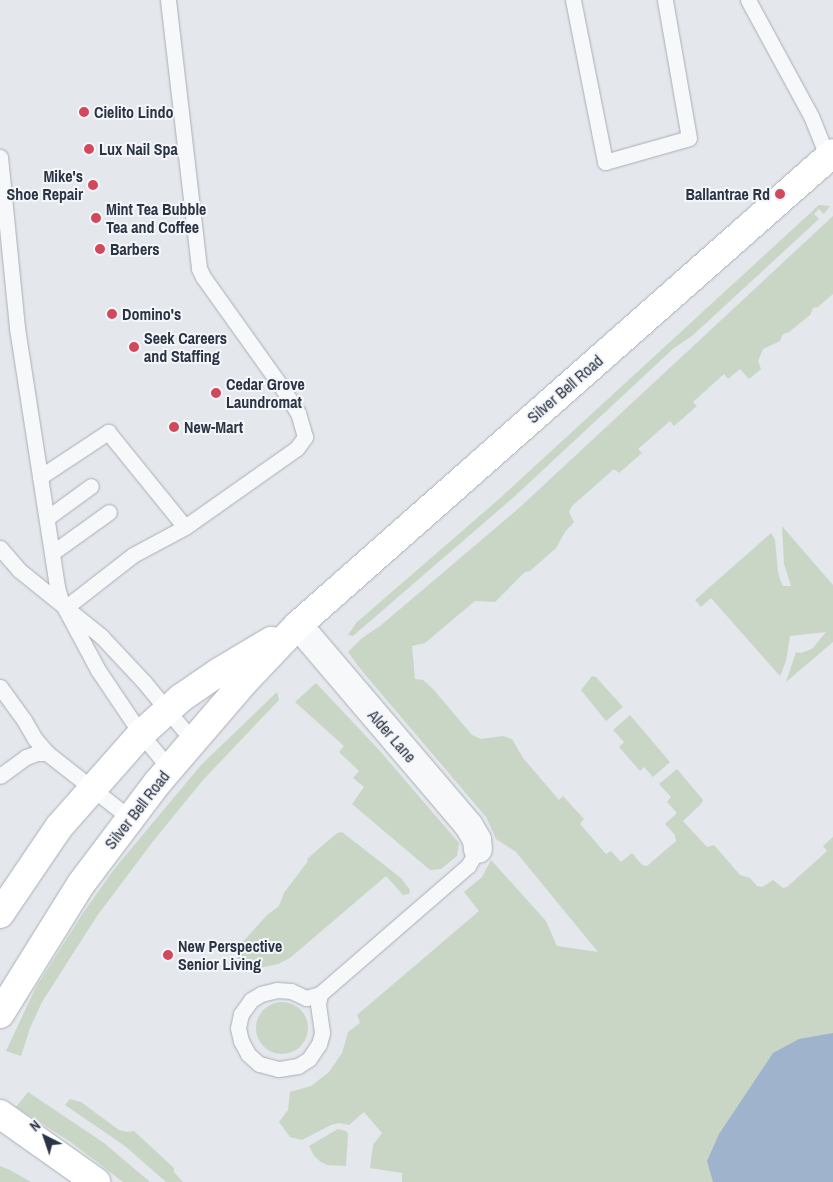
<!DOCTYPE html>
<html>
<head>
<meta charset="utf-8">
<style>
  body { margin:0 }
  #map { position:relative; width:833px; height:1182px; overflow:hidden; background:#e4e7ec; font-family:"Archivo Narrow",sans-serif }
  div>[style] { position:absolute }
  .green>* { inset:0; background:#c9d6c5 }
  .round { border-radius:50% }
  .water>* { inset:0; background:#9fb4cc }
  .roads { filter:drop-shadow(0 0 1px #a9aeb7) drop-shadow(0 0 1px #a9aeb7) }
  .lane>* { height:15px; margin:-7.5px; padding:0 7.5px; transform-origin:7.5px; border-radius:7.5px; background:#f7f8fa }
  .street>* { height:28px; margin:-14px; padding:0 14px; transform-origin:14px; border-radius:14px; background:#f7f8fa }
  .secondary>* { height:28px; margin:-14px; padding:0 14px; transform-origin:14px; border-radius:14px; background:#fff }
  .dots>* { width:14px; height:14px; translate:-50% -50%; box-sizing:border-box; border:2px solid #f4f6f9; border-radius:50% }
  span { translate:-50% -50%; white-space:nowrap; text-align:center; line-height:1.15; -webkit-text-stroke:4px #f4f6f9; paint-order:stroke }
  .poi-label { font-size:16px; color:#2b3445; font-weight:700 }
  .left { translate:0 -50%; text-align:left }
  .right { translate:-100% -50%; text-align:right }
  .street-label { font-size:16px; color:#2b3445 }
  .north { position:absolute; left:20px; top:1112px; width:50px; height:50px; -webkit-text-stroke:4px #f4f6f9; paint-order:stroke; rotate:319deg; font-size:14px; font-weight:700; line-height:20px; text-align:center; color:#2b3445 }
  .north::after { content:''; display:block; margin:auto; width:18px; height:22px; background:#2b3445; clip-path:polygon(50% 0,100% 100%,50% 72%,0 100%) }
</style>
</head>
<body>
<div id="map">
  <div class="green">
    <div style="clip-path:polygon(819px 205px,830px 206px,824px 214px,819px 209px,814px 214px,819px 219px,692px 336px,674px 348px,515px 496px,353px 636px,348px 635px,356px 623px,499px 499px)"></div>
    <div style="clip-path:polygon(833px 216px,833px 294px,818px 307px,813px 308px,810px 315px,789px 332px,783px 334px,780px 341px,763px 349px,758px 361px,761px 369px,749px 379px,740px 369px,728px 379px,724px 374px,693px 402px,697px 406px,674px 426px,670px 421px,638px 449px,642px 453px,619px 473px,614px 469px,572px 506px,569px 512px,574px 522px,565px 532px,556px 548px,530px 571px,525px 572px,495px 602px,475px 601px,425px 643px,412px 646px,415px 679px,423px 680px,433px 689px,472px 735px,481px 739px,503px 736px,512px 739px,523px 758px,559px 800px,563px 796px,584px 819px,580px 824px,606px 854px,611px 851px,621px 862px,632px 853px,642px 865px,647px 866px,676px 841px,675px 835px,665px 824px,677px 813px,667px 802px,671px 797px,659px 784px,677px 769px,703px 800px,701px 804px,683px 821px,707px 847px,714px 845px,740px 875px,750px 878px,757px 886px,762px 887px,773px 880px,783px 888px,787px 887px,827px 851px,823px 846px,833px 837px,833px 1182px,402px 1182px,402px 1173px,370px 1168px,373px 1145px,382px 1133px,364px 1112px,349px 1125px,339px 1123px,331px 1125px,302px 1140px,290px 1137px,279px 1122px,288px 1110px,290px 1092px,311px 1086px,329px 1072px,342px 1053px,348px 1032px,360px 1023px,357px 1015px,479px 911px,464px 892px,482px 877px,491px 860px,546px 921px,557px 946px,598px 952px,516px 852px,496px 839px,486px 817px,362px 671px,348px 652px,362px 638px,380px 626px,519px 508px)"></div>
    <div style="clip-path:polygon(782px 526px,833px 585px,833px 642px,786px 682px,796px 652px,801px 653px,812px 649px,826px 632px,790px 636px,786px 661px,780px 676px,711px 598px,701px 607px,695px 600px,771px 533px,775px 540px,778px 572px,781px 582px,783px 586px,791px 586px,784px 564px)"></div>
    <div style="clip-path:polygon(592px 676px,596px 677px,623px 707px,606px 721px,581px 690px)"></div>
    <div style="clip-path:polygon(316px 683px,380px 751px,459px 843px,457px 856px,441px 869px,430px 870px,352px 804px,364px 787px,353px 778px,359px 771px,339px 752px,344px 746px,295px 702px)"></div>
    <div style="clip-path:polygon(277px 692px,279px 700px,203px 780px,154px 840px,97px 916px,42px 1002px,30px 1028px,21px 1056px,6px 1051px,36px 987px,83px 913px,115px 868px,202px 764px)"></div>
    <div style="clip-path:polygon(630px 715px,670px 762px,653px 777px,644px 767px,640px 771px,619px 747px,624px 742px,613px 730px)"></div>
    <div style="clip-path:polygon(342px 832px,401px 878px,410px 890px,409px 894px,403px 895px,386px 876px,290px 958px,278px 964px,259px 968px,240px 969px,235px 972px,230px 969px,240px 955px,240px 945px,267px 915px,279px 906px,284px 893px,308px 861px,307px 859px,337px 833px)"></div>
    <div class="round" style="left:256px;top:1002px;width:52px;height:52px"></div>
    <div style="clip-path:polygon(28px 1092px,104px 1143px,150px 1182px,123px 1182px,72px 1143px,19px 1109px,16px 1107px)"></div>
    <div style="clip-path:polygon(70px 1099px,81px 1102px,119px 1130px,127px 1132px,134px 1131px,174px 1168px,174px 1172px,183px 1182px,166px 1182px,125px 1146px,65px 1105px)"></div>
    <div style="clip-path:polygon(338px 1129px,346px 1131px,348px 1134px,346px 1166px,327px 1165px,321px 1162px,314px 1156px,309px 1146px)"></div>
    <div style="clip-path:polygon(0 1166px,10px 1170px,31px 1182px,0 1182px)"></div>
  </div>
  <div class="water">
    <div style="clip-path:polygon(833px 1033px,833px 1182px,713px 1182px,707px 1161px,719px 1134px,773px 1053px,799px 1039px)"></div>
  </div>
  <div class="roads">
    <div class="lane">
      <div style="left:573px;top:0;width:165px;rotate:78.8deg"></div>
      <div style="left:605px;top:162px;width:87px;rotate:-15.9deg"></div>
      <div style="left:689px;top:138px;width:140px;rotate:-99.9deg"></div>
      <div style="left:748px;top:0;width:132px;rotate:61.5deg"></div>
      <div style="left:811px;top:116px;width:45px;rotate:68deg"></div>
      <div style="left:0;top:157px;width:172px;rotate:84.3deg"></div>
      <div style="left:17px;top:328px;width:262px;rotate:81.2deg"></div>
      <div style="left:57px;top:587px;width:15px;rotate:74deg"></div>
      <div style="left:61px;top:601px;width:78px;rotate:61.8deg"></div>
      <div style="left:98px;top:670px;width:77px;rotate:56.1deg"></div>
      <div style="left:141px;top:734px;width:44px;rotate:50.5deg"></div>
      <div style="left:40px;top:477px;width:82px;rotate:-33.5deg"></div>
      <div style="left:108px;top:432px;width:122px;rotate:51deg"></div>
      <div style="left:47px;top:518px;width:54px;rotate:-36deg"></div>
      <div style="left:0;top:548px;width:29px;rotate:49deg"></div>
      <div style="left:19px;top:570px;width:105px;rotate:38.8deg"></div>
      <div style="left:101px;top:636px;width:63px;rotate:46.9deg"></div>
      <div style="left:144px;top:682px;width:77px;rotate:50.3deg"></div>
      <div style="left:52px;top:553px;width:70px;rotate:-35.7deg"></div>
      <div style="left:65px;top:608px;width:86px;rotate:-37.9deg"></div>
      <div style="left:133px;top:555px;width:59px;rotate:-28.3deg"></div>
      <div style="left:185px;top:527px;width:137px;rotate:-35.2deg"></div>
      <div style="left:297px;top:448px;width:14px;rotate:-54deg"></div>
      <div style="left:305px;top:437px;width:25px;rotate:-106deg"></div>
      <div style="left:298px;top:413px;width:28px;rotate:-122deg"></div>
      <div style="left:283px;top:389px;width:138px;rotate:-125.5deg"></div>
      <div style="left:203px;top:277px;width:10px;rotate:-114deg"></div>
      <div style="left:199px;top:268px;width:270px;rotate:-96.6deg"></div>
      <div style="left:0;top:687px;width:41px;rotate:54deg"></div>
      <div style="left:24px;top:720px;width:22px;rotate:60deg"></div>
      <div style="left:35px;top:739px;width:18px;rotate:49deg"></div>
      <div style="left:47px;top:753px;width:10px;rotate:180deg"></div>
      <div style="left:37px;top:753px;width:12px;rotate:160deg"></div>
      <div style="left:26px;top:757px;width:32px;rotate:144deg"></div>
      <div style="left:47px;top:753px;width:105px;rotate:38.1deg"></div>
      <div style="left:320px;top:994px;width:10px;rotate:101deg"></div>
      <div style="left:318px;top:1004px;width:29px;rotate:82deg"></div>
      <div style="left:322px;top:1033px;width:11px;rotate:105deg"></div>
      <div style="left:319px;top:1044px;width:18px;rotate:124deg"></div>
      <div style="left:309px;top:1059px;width:13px;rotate:148deg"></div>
      <div style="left:298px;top:1066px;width:20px;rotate:171deg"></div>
      <div style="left:278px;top:1069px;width:20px;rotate:-165deg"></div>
      <div style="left:259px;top:1064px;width:15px;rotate:-138deg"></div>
      <div style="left:248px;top:1054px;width:15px;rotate:-118deg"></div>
      <div style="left:241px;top:1041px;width:13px;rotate:-103deg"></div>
      <div style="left:238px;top:1028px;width:14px;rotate:-78deg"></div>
      <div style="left:241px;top:1014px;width:17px;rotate:-54deg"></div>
      <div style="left:251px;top:1000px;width:12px;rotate:-31deg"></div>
      <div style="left:261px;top:994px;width:16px;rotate:-14deg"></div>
      <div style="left:277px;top:990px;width:14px;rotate:4deg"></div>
      <div style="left:291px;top:991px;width:17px;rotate:25deg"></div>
      <div style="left:306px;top:998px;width:15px;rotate:-16deg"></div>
      <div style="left:320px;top:994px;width:196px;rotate:-40.9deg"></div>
      <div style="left:468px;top:866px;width:20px;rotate:-60deg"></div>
    </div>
    <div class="street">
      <div style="left:298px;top:625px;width:264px;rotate:49.6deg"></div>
      <div style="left:469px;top:826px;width:16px;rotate:60deg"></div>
      <div style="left:477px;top:840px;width:9px;rotate:84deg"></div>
    </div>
    <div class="secondary">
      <div style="left:0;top:914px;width:105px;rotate:-55.9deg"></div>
      <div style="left:59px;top:827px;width:124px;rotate:-48.6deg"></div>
      <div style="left:141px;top:734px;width:54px;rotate:-42deg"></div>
      <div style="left:181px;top:698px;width:46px;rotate:-34.4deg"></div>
      <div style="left:219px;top:672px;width:61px;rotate:-30.8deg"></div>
      <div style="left:0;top:1014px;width:153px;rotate:-58.1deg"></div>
      <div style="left:81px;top:884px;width:128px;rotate:-53deg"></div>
      <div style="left:158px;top:782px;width:133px;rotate:-49.3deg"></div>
      <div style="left:245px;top:681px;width:77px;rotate:-46.6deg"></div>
      <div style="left:298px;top:625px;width:713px;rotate:-41.42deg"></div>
      <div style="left:0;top:1114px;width:118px;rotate:35.3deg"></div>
    </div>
  </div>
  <div class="dots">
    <div style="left:84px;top:112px;background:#d1495b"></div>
    <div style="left:89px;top:149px;background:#d1495b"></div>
    <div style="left:93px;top:185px;background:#d1495b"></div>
    <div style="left:780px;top:194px;background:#d1495b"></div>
    <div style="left:96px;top:218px;background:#d1495b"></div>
    <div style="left:100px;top:249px;background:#d1495b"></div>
    <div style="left:112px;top:314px;background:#d1495b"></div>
    <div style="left:134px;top:347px;background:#d1495b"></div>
    <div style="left:216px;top:393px;background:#d1495b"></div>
    <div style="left:174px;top:427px;background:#d1495b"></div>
    <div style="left:168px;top:955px;background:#d1495b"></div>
  </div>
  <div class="poi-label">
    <span class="left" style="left:94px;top:112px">Cielito Lindo</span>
    <span class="left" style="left:99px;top:149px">Lux Nail Spa</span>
    <span class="right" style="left:83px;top:185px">Mike's<br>Shoe Repair</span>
    <span class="right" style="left:770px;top:194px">Ballantrae Rd</span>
    <span class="left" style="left:106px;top:218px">Mint Tea Bubble<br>Tea and Coffee</span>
    <span class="left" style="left:110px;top:249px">Barbers</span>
    <span class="left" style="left:122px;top:314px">Domino's</span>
    <span class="left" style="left:144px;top:347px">Seek Careers<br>and Staffing</span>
    <span class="left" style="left:226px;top:393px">Cedar Grove<br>Laundromat</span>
    <span class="left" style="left:184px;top:427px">New-Mart</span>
    <span class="left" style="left:178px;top:955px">New Perspective<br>Senior Living</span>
  </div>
  <div class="street-label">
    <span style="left:565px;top:389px;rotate:-41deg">Silver Bell Road</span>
    <span style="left:392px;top:736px;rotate:49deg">Alder Lane</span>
    <span style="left:137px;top:810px;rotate:-52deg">Silver Bell Road</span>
  </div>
  <div class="north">N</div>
</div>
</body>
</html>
